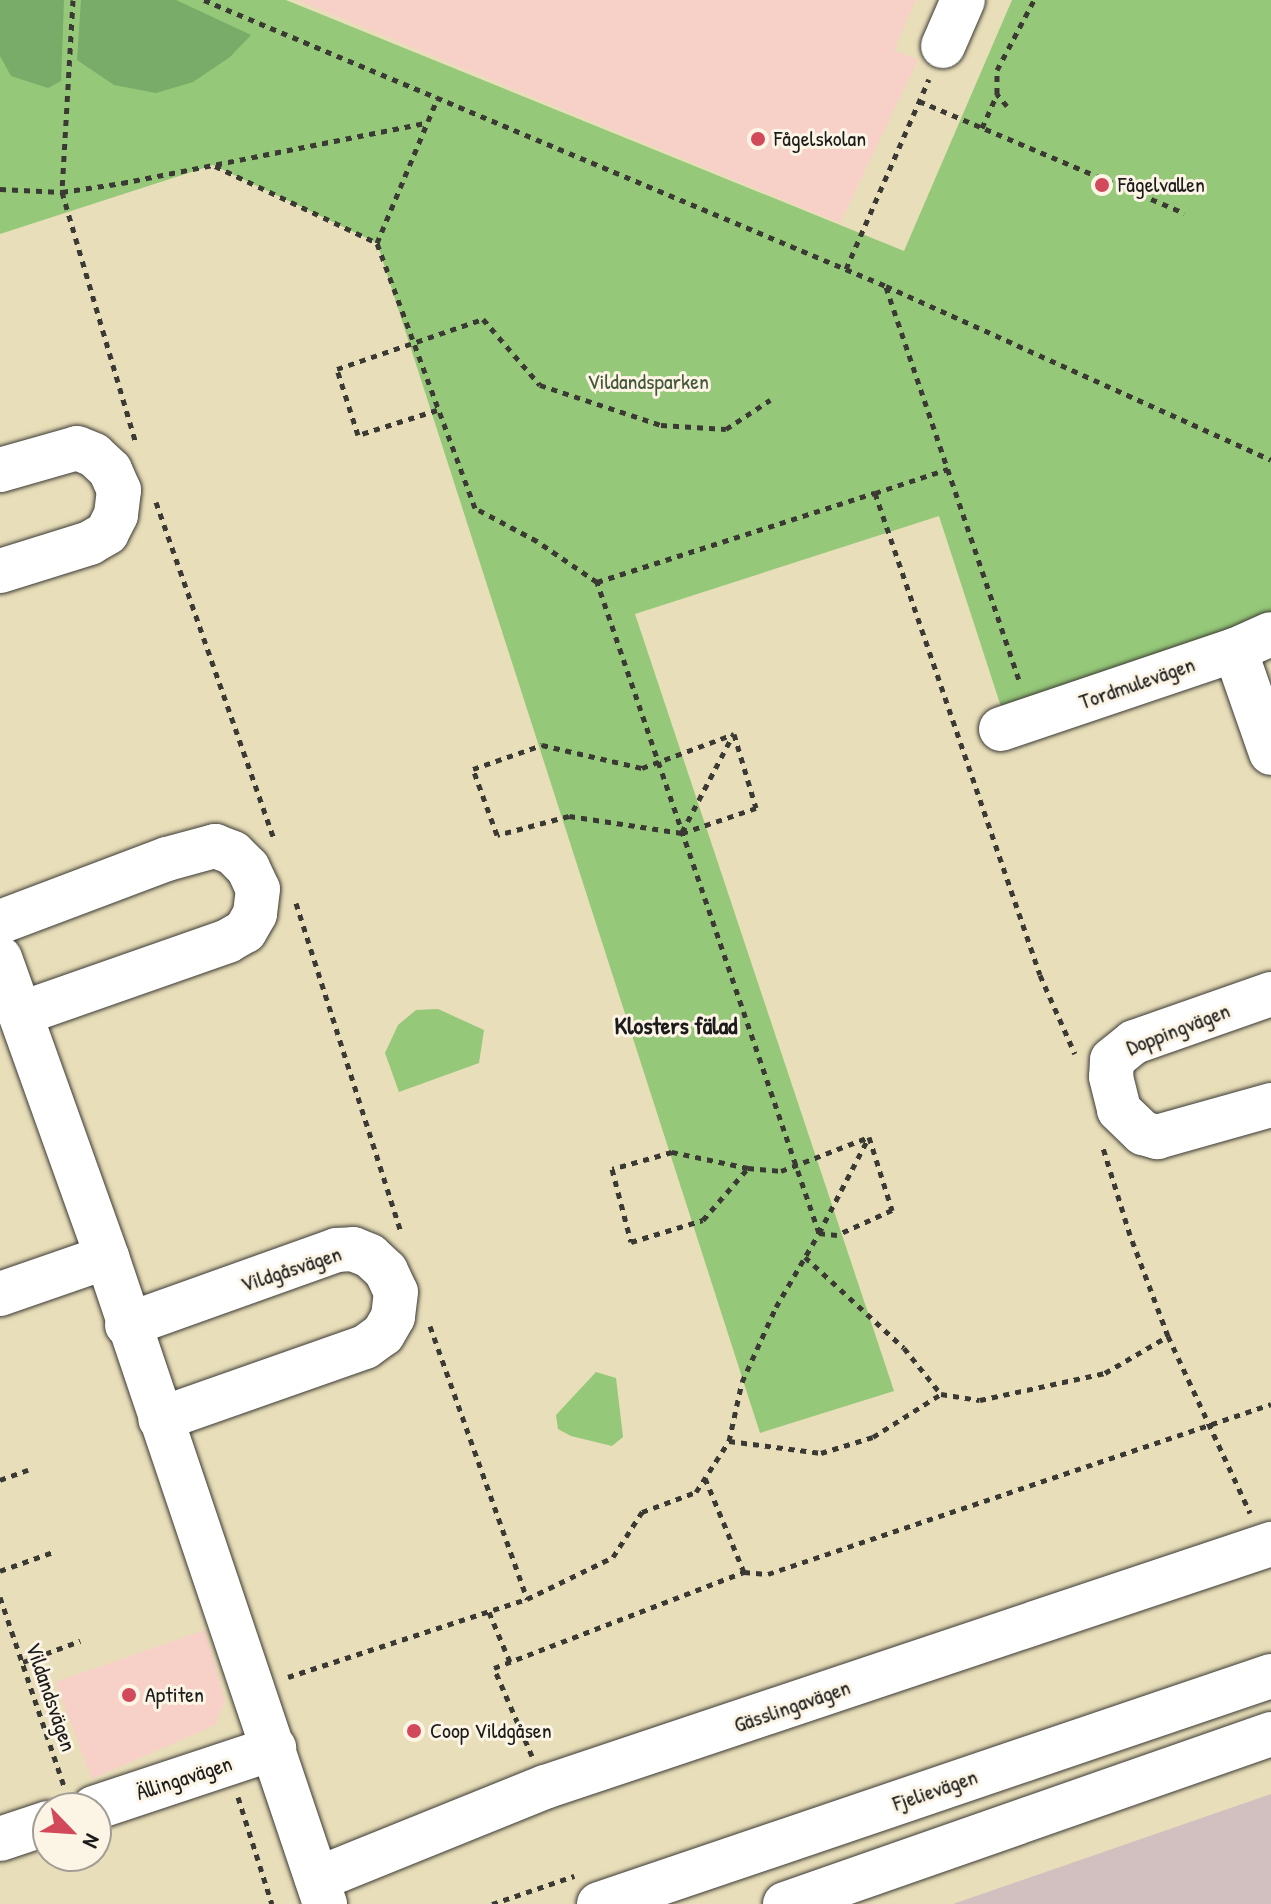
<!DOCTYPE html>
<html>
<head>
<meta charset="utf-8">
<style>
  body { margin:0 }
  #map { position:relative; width:1271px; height:1904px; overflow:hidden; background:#e8deb9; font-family:"Patrick Hand",sans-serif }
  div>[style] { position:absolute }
  .built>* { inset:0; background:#f7d1c7 }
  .industrial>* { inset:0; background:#d2bfc0 }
  .green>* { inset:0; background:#95c878 }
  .forest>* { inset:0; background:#78ac68 }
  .path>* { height:5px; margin-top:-2.5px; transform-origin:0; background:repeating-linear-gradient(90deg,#3b3934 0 6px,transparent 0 12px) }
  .roads { filter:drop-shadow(0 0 2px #3b3934) drop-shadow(0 0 2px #3b3934) }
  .minor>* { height:44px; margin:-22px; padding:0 22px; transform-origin:22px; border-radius:22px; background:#fff }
  .major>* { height:44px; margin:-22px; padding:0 22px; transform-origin:22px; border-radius:22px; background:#fff }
  .dots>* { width:22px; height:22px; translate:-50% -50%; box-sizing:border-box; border:4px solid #fcf5e5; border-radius:50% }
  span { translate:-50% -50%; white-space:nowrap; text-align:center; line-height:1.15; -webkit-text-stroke:6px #fcf5e5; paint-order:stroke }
  .poi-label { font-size:22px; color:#1c1c1c }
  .left { translate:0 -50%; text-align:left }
  .park-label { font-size:22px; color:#46583c }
  .street-label { font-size:22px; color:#1c1c1c }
  .neighbourhood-label { font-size:24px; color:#1c1c1c; font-weight:700 }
  .north { position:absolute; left:32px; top:1792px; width:80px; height:80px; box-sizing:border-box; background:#fcf5e5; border:2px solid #a29e95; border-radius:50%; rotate:115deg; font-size:22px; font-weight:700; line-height:32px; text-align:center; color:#1c1c1c }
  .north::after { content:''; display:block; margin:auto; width:28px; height:36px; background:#d1495b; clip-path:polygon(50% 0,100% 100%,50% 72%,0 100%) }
</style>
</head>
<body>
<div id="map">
  <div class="built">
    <div style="clip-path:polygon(297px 0,916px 0,894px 50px,918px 60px,840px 223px)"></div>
    <div style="clip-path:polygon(205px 1630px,225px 1701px,215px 1725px,92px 1779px,55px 1682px)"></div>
  </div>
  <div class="industrial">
    <div style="clip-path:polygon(1271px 1794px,1271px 1904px,953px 1904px)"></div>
  </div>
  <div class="green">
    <div style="clip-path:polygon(0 0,286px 0,904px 251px,1012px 0,1271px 0,1271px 620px,1005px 719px,939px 516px,635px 614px,894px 1391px,760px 1433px,377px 243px,213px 165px,0 234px)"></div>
    <div style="clip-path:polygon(438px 1009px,484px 1030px,479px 1063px,399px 1092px,385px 1053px,398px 1025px,416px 1010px)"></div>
    <div style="clip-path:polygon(596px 1372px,616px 1378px,623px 1437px,612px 1446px,571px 1436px,558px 1429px,556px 1415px)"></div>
  </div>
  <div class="forest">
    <div style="clip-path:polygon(0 0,64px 0,61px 81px,48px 88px,11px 76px,0 56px)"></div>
    <div style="clip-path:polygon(81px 0,176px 0,251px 35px,230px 57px,193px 82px,156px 93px,114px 85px,77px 60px)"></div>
  </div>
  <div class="path">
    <div style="left:73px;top:0;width:192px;rotate:93.3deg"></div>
    <div style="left:62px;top:192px;width:259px;rotate:73.6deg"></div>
    <div style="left:204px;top:0;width:740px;rotate:22.75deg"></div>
    <div style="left:886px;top:286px;width:422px;rotate:24.3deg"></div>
    <div style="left:919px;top:101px;width:288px;rotate:22.9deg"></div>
    <div style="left:1007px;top:106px;width:16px;rotate:-130deg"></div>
    <div style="left:997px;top:94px;width:24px;rotate:-90deg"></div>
    <div style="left:997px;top:70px;width:79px;rotate:-62.1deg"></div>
    <div style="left:982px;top:128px;width:37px;rotate:-66deg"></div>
    <div style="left:215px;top:166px;width:179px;rotate:25.4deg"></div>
    <div style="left:0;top:189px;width:62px;rotate:2.8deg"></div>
    <div style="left:62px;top:192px;width:61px;rotate:-8.5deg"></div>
    <div style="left:122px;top:183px;width:309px;rotate:-11.2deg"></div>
    <div style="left:846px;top:269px;width:207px;rotate:-66.4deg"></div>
    <div style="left:886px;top:287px;width:418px;rotate:71.3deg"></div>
    <div style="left:437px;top:410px;width:83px;rotate:162.4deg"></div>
    <div style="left:358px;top:435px;width:69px;rotate:-107.7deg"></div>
    <div style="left:337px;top:369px;width:154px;rotate:-18.9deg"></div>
    <div style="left:483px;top:319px;width:87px;rotate:49.2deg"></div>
    <div style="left:540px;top:385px;width:127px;rotate:18.3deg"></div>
    <div style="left:661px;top:425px;width:65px;rotate:3.5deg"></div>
    <div style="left:726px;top:429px;width:53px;rotate:-33.4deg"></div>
    <div style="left:875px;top:493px;width:77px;rotate:-18.2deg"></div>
    <div style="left:156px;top:502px;width:355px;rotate:70.7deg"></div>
    <div style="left:597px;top:582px;width:292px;rotate:-17.8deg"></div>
    <div style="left:875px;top:493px;width:509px;rotate:71.1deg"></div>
    <div style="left:1040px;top:975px;width:86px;rotate:66.1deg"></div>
    <div style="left:734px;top:734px;width:77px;rotate:73.4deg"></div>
    <div style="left:756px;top:808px;width:78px;rotate:161.3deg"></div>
    <div style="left:682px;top:833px;width:114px;rotate:-171.4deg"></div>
    <div style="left:569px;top:816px;width:74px;rotate:165.2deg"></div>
    <div style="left:497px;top:835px;width:70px;rotate:-110deg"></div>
    <div style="left:473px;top:769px;width:73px;rotate:-19.2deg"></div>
    <div style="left:542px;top:745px;width:103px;rotate:13deg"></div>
    <div style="left:642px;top:768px;width:98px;rotate:-20.3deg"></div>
    <div style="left:682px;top:832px;width:110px;rotate:-62.3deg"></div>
    <div style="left:296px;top:903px;width:345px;rotate:72.3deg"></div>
    <div style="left:869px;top:1137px;width:77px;rotate:72.5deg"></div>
    <div style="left:892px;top:1210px;width:60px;rotate:155.6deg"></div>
    <div style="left:837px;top:1235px;width:18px;rotate:-174deg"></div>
    <div style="left:819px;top:1233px;width:108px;rotate:-62.5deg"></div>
    <div style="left:748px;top:1168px;width:78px;rotate:-168.1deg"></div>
    <div style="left:672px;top:1152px;width:62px;rotate:164.2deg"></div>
    <div style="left:612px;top:1169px;width:75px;rotate:75.4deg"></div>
    <div style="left:631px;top:1242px;width:75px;rotate:-17deg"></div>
    <div style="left:703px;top:1220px;width:69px;rotate:-49.1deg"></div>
    <div style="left:748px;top:1168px;width:33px;rotate:5deg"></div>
    <div style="left:781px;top:1171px;width:94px;rotate:-21.1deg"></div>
    <div style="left:805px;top:1257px;width:134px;rotate:42.6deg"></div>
    <div style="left:904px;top:1348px;width:59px;rotate:51.2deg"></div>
    <div style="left:430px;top:1326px;width:290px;rotate:70.4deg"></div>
    <div style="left:527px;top:1599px;width:96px;rotate:-26deg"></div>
    <div style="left:613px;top:1557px;width:54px;rotate:-57.2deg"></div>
    <div style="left:642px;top:1512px;width:58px;rotate:-20.3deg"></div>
    <div style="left:696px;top:1492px;width:61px;rotate:-57.1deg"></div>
    <div style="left:729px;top:1441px;width:60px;rotate:-77.6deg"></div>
    <div style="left:742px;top:1382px;width:82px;rotate:-65.6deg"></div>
    <div style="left:776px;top:1307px;width:86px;rotate:-59.8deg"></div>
    <div style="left:819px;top:1233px;width:688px;rotate:-108.83deg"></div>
    <div style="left:597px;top:582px;width:73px;rotate:-145.7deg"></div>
    <div style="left:537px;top:541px;width:70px;rotate:-152deg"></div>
    <div style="left:475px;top:508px;width:283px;rotate:-110.3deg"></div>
    <div style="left:377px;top:243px;width:158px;rotate:-67.3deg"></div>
    <div style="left:1168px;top:1336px;width:195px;rotate:65.1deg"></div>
    <div style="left:729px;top:1441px;width:93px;rotate:7.4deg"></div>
    <div style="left:821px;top:1453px;width:54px;rotate:-17.1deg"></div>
    <div style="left:873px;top:1437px;width:80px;rotate:-32.3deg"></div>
    <div style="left:941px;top:1394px;width:39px;rotate:9deg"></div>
    <div style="left:980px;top:1400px;width:128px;rotate:-12.2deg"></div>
    <div style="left:1105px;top:1373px;width:73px;rotate:-30.4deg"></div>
    <div style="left:1168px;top:1336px;width:108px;rotate:-110.6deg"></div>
    <div style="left:1130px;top:1235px;width:91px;rotate:-107.2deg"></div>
    <div style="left:705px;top:1478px;width:102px;rotate:67.5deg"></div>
    <div style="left:744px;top:1572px;width:24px;rotate:5deg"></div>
    <div style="left:768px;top:1574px;width:531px;rotate:-18.67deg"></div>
    <div style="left:0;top:1480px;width:30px;rotate:-20deg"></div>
    <div style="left:0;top:1571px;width:56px;rotate:-19.7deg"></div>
    <div style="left:0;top:1597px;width:200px;rotate:71.3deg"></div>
    <div style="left:489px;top:1612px;width:54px;rotate:67.2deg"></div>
    <div style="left:23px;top:1662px;width:61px;rotate:-20.2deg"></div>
    <div style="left:288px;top:1677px;width:251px;rotate:-18.1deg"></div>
    <div style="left:532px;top:1756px;width:96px;rotate:-113.4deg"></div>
    <div style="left:494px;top:1668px;width:268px;rotate:-21deg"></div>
    <div style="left:238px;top:1797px;width:112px;rotate:72.4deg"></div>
    <div style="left:492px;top:1904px;width:87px;rotate:-18.9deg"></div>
  </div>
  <div class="roads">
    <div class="minor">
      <div style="left:943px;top:46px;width:50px;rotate:-66.5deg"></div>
      <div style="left:0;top:470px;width:80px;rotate:-15.9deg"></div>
      <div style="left:77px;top:448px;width:18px;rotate:22deg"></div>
      <div style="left:94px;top:455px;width:22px;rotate:43deg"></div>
      <div style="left:110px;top:470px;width:22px;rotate:66deg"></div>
      <div style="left:119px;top:490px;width:25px;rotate:97deg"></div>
      <div style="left:116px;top:515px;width:20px;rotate:117deg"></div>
      <div style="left:107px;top:533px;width:20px;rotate:150deg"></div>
      <div style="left:90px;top:543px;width:94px;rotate:162.7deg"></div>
      <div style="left:1235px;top:650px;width:109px;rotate:70.7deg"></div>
      <div style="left:1001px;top:729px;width:247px;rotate:-18.7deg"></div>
      <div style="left:1235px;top:650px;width:39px;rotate:-24deg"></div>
      <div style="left:0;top:922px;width:178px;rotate:-20.7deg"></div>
      <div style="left:167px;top:859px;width:50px;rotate:-15.2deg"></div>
      <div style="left:215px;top:846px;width:19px;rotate:21deg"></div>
      <div style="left:233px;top:853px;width:21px;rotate:45deg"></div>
      <div style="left:248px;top:868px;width:23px;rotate:65deg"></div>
      <div style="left:258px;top:889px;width:25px;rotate:97deg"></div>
      <div style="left:255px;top:914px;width:20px;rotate:120deg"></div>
      <div style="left:245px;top:931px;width:20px;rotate:150deg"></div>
      <div style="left:228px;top:941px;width:220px;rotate:160.7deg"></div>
      <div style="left:0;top:958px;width:318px;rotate:70.3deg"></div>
      <div style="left:107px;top:1257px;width:683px;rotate:71.38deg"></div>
      <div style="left:1271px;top:994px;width:145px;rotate:160.7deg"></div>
      <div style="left:1134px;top:1042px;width:28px;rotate:141deg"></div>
      <div style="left:1112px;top:1060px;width:17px;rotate:93deg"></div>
      <div style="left:1111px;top:1077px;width:34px;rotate:76deg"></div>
      <div style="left:1119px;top:1110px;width:33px;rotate:44deg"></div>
      <div style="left:1143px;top:1133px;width:15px;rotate:16deg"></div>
      <div style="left:1157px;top:1137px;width:118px;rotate:-15.7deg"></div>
      <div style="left:0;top:1294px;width:113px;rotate:-19.1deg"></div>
      <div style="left:127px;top:1325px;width:222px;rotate:-19.7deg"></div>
      <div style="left:336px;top:1250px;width:17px;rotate:-3deg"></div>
      <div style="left:353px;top:1249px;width:18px;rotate:22deg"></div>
      <div style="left:370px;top:1256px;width:22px;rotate:43deg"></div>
      <div style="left:386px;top:1271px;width:23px;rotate:65deg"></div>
      <div style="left:396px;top:1292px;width:25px;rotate:97deg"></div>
      <div style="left:393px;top:1317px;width:20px;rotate:120deg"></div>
      <div style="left:383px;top:1334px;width:22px;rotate:144deg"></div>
      <div style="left:365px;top:1347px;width:217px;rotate:160.6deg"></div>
      <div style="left:94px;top:1808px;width:190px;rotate:-18.4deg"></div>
      <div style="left:0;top:1839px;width:51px;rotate:-18.4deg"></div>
      <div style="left:317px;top:1879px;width:246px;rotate:-22deg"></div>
      <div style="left:545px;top:1787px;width:766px;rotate:-18.51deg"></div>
    </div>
    <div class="major">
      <div style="left:599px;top:1904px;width:710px;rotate:-18.74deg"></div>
      <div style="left:785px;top:1904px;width:515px;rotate:-19.28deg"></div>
    </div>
  </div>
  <div class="dots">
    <div style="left:758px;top:139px;background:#d1495b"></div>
    <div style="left:1102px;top:185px;background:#d1495b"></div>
    <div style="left:129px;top:1695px;background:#d1495b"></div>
    <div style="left:414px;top:1731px;background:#d1495b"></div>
  </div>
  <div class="poi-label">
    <span class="left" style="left:774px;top:139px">Fågelskolan</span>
    <span class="left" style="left:1118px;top:185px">Fågelvallen</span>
    <span class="left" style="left:145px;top:1695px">Aptiten</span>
    <span class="left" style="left:430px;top:1731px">Coop Vildgåsen</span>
  </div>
  <div class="park-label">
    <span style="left:648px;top:382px">Vildandsparken</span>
  </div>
  <div class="street-label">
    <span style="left:1137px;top:683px;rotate:-19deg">Tordmulevägen</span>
    <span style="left:1178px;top:1029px;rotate:-21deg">Doppingvägen</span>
    <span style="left:291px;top:1269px;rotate:-18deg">Vildgåsvägen</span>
    <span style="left:51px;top:1697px;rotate:71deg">Vildandsvägen</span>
    <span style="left:792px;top:1706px;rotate:-19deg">Gässlingavägen</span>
    <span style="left:184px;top:1778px;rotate:-18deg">Ällingavägen</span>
    <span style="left:935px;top:1790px;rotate:-19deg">Fjelievägen</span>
  </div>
  <div class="neighbourhood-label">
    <span style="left:676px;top:1026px">Klosters fälad</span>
  </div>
  <div class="north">N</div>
</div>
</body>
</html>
